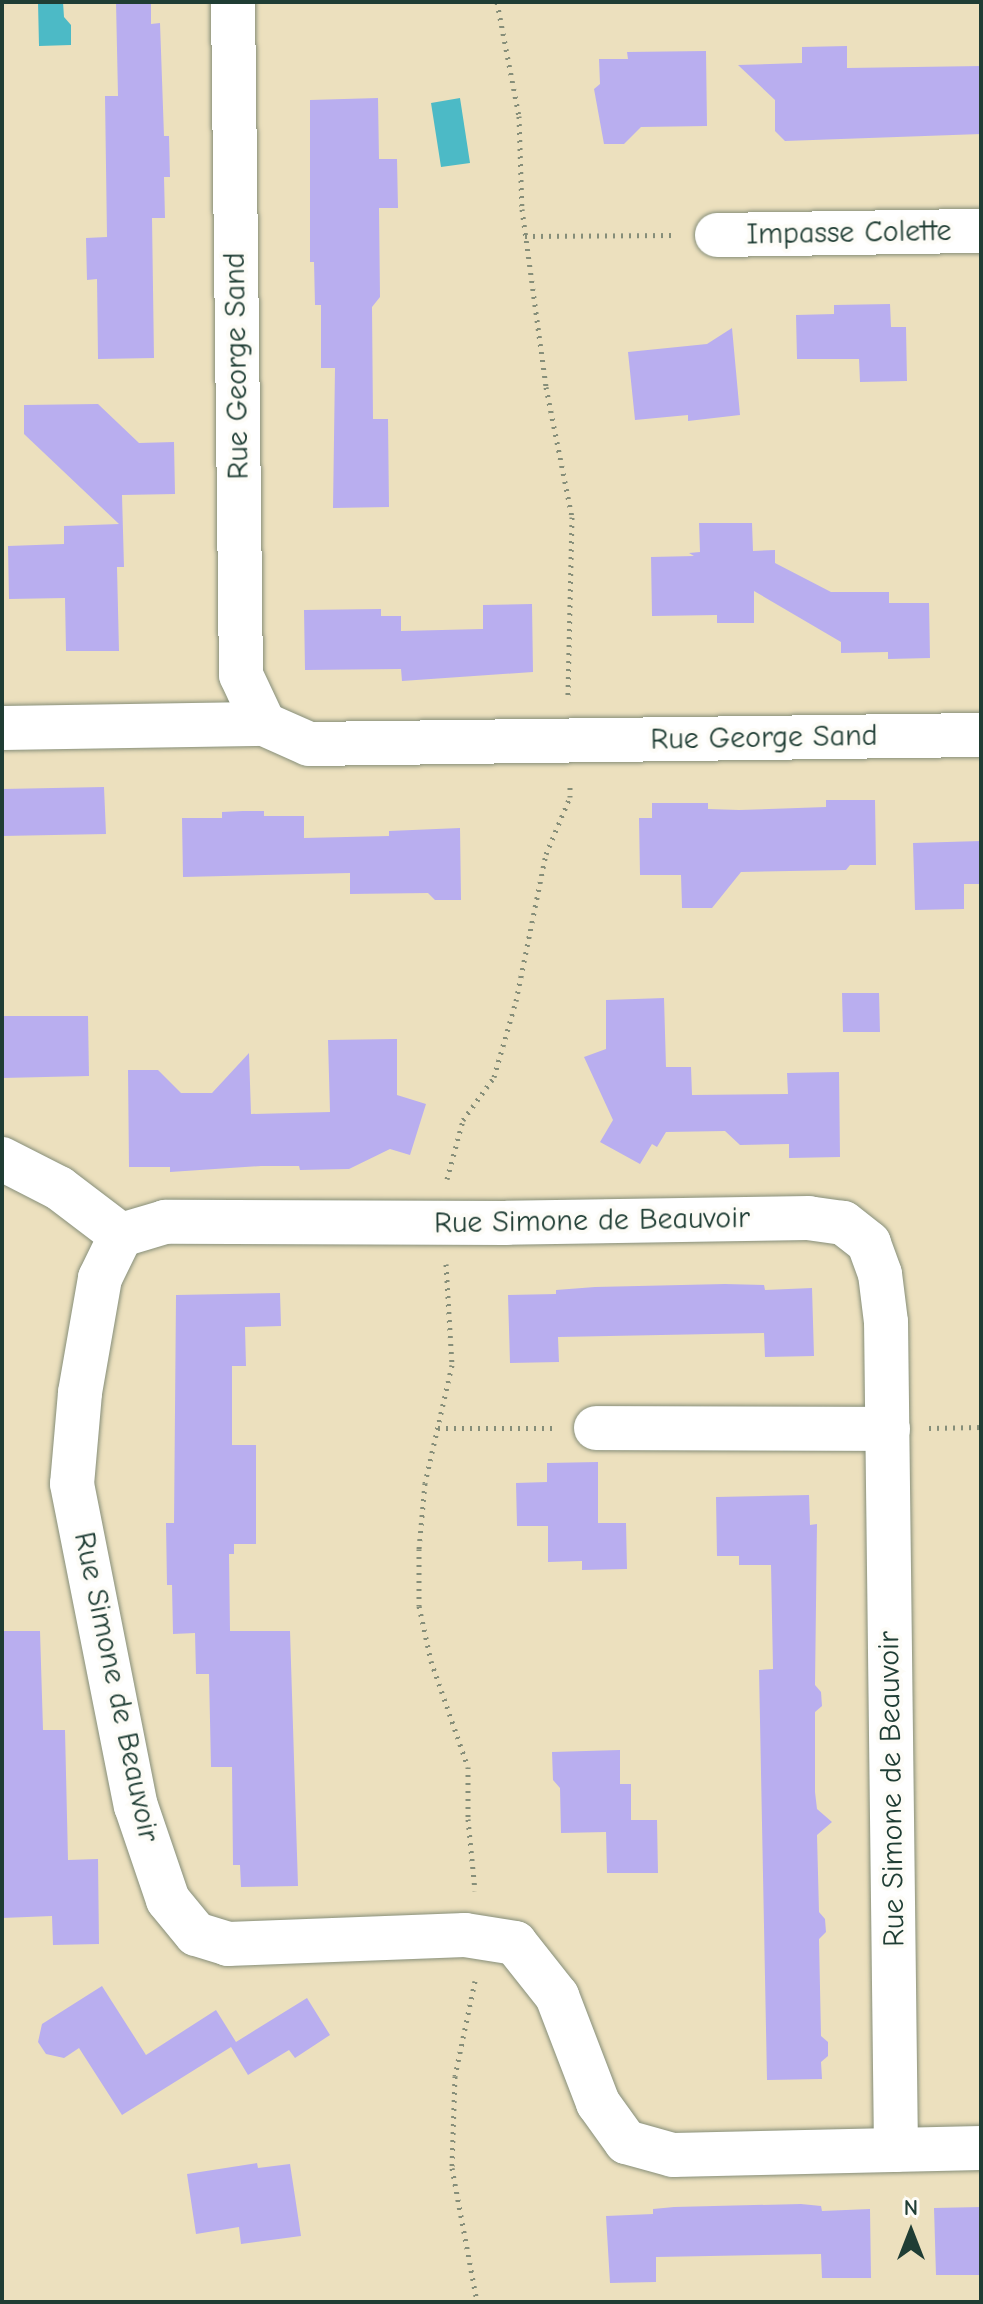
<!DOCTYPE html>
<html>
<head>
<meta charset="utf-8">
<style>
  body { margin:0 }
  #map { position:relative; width:983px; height:2304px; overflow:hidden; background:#ece0be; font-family:"Comic Neue",sans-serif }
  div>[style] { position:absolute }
  .water>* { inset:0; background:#4cbac6 }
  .building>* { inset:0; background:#b9aeef }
  .path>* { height:5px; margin-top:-2.5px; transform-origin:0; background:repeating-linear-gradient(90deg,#868e79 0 2px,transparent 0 8px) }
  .roads { filter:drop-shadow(0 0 2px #868e79) drop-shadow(0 0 2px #868e79) }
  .minor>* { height:44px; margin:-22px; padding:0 22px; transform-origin:22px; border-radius:22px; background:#fff }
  span { translate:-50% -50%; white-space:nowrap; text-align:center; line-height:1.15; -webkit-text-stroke:8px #fdfcf7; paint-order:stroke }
  .street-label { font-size:30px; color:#1f3d34 }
  .frame { position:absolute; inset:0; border:4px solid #1f3d34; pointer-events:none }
  .north { position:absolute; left:871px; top:2192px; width:80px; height:80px; -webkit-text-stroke:6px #fdfcf7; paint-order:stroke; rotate:0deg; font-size:22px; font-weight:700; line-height:32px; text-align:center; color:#1f3d34 }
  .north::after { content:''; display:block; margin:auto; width:28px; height:36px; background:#1f3d34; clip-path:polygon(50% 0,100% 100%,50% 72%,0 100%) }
</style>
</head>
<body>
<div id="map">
  <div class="water">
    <div style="clip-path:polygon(38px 2px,63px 2px,64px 17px,71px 25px,71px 45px,39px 46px)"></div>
    <div style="clip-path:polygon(460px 98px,470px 163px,441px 167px,431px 103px)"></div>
  </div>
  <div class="building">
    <div style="clip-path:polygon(116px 2px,151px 2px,151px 24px,160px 23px,164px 136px,169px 136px,170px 177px,164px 177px,165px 218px,152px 218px,154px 358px,98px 359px,97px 279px,87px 280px,86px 238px,107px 237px,105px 96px,118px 96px)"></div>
    <div style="clip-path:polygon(847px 46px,847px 68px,981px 66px,981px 134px,785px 141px,775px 131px,775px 100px,738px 65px,802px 63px,802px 47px)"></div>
    <div style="clip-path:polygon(706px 51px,707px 126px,641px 127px,624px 144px,604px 144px,594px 89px,600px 84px,599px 59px,628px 59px,627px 52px)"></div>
    <div style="clip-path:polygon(378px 98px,379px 159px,397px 159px,398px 208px,379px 208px,380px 297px,372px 307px,373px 419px,388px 419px,389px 507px,333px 508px,335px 368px,321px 368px,321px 305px,315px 305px,314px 262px,310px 262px,310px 100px)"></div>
    <div style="clip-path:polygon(890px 304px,891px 327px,906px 327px,907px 381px,860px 382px,859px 359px,797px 359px,796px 315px,834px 314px,834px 305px)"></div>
    <div style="clip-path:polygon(732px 328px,740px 415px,688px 421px,688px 415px,635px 420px,628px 352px,707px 344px)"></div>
    <div style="clip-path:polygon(98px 404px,139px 443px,174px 442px,175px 494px,122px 495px,124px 567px,117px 567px,119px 651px,66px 651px,65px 598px,9px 599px,8px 546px,64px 544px,64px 526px,119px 524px,24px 434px,24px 405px)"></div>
    <div style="clip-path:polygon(699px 523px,752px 523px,753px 551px,775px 550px,775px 563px,831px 592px,889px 592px,889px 603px,929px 603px,930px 658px,888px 659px,888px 652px,841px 653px,841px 642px,754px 591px,754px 623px,717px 623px,717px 615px,652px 616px,651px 557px,694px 556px,689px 553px,700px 552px)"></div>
    <div style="clip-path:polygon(532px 604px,533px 672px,402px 681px,401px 669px,305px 670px,304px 610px,381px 609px,381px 616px,401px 616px,401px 631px,483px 629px,483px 605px)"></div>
    <div style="clip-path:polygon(104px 787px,106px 834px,2px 836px,2px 789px)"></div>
    <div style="clip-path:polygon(826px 800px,875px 800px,876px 865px,850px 865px,846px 870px,741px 872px,712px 908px,682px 908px,681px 875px,640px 875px,639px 818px,652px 818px,652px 803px,708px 803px,708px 809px,739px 810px,826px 807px)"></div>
    <div style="clip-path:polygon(243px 811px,264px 811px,264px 816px,304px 816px,304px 838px,389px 836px,389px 831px,460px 828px,461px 900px,435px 900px,428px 893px,350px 894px,350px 873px,183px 877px,182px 818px,222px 818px,222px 812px)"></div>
    <div style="clip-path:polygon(981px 841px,981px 884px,964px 884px,964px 909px,915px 910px,913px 843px)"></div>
    <div style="clip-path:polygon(842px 993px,879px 993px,880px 1032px,843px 1032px)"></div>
    <div style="clip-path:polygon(664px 998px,666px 1067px,691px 1067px,692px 1095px,788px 1094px,787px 1073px,839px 1072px,840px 1157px,789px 1158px,789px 1144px,740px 1145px,725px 1131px,666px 1132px,657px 1147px,652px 1144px,640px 1164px,600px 1142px,613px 1120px,584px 1057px,606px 1049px,606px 1000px)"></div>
    <div style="clip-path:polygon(2px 1016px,88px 1016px,89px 1076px,2px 1078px)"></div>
    <div style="clip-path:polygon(397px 1039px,397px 1095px,426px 1104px,410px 1155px,390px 1149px,349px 1169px,300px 1170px,299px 1166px,261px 1166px,170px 1172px,170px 1167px,129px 1167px,128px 1070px,158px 1070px,181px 1093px,212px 1093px,249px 1053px,251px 1114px,330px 1112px,328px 1040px)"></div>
    <div style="clip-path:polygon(725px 1284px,764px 1285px,765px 1290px,812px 1288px,814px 1356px,765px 1357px,764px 1333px,558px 1337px,559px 1362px,510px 1363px,508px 1295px,556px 1294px,556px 1290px,595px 1287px)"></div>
    <div style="clip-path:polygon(280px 1293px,281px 1326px,245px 1327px,246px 1366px,232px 1366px,232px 1445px,256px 1445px,256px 1544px,234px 1544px,234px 1554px,229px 1554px,230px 1631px,290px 1631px,298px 1886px,241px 1887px,240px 1865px,233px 1865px,232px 1767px,211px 1767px,209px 1674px,196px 1674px,195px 1633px,173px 1634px,172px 1585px,167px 1585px,166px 1523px,174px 1523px,176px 1295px)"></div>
    <div style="clip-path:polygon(598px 1462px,598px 1523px,626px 1523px,627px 1569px,582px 1570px,582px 1561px,548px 1562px,548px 1526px,517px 1526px,516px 1483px,547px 1482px,547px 1463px)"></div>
    <div style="clip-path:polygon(809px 1495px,810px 1525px,817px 1524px,815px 1685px,821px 1692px,822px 1706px,815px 1712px,815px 1792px,817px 1809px,832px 1822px,817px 1835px,819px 1912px,825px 1919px,826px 1932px,819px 1939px,821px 2036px,828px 2042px,828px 2056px,821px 2062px,822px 2079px,767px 2080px,759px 1670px,773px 1669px,771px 1565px,739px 1565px,739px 1556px,717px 1556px,716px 1497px)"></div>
    <div style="clip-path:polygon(2px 1631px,40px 1631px,43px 1730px,65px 1730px,68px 1860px,98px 1859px,99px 1944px,53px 1945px,52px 1916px,2px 1918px)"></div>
    <div style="clip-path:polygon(620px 1750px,620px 1784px,631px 1784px,631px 1820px,657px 1820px,658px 1873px,607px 1873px,606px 1832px,561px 1833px,560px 1788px,553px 1780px,552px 1752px)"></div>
    <div style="clip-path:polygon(102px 1986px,146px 2055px,216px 2010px,236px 2042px,307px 1998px,330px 2035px,295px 2058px,289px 2050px,248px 2075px,231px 2047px,122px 2115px,79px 2048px,64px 2058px,46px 2054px,38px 2042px,42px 2024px)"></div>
    <div style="clip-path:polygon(257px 2163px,258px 2168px,290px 2164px,301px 2236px,241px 2244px,239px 2227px,196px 2234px,187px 2174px)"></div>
    <div style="clip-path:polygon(801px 2204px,821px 2206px,822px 2211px,870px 2209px,871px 2278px,822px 2278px,821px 2254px,656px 2257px,656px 2282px,610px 2283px,606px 2216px,653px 2214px,653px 2209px,674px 2207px)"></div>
    <div style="clip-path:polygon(981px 2207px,981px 2275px,936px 2275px,934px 2208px)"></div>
  </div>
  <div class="path">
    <div style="left:497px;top:2px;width:116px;rotate:79.1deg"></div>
    <div style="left:519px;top:116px;width:93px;rotate:88.2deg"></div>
    <div style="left:522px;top:209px;width:180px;rotate:82.3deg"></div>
    <div style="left:546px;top:387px;width:133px;rotate:78.7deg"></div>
    <div style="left:572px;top:517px;width:182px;rotate:91.3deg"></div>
    <div style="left:525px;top:236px;width:151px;rotate:-0.4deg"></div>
    <div style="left:447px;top:1179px;width:61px;rotate:-74.8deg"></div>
    <div style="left:463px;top:1120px;width:53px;rotate:-54.2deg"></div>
    <div style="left:494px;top:1077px;width:79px;rotate:-73.9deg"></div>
    <div style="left:516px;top:1001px;width:150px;rotate:-78.5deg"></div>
    <div style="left:546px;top:854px;width:62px;rotate:-67.2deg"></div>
    <div style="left:570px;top:797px;width:12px;rotate:-90deg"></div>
    <div style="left:446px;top:1264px;width:101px;rotate:86.6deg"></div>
    <div style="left:452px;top:1365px;width:121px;rotate:102.9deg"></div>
    <div style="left:425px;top:1483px;width:66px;rotate:95.2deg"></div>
    <div style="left:419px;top:1549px;width:57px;rotate:90deg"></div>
    <div style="left:419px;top:1606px;width:56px;rotate:77.7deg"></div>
    <div style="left:431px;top:1661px;width:112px;rotate:70.8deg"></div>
    <div style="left:468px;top:1767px;width:52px;rotate:90deg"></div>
    <div style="left:468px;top:1819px;width:72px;rotate:84.4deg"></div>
    <div style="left:438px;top:1428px;width:115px"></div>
    <div style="left:929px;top:1428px;width:52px;rotate:-1.1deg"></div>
    <div style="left:475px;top:1981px;width:97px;rotate:101.9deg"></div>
    <div style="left:455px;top:2076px;width:92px;rotate:91.9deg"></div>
    <div style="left:452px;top:2168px;width:136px;rotate:79.4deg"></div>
  </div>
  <div class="roads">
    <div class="minor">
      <div style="left:233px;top:2px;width:673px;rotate:89.32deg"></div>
      <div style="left:241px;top:675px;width:54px;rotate:64.9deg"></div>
      <div style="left:264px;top:724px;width:49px;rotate:24deg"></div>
      <div style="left:309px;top:744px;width:672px;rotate:-0.77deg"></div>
      <div style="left:717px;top:235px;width:264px;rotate:-0.9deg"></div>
      <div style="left:2px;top:728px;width:262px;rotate:-0.9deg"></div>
      <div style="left:2px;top:1159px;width:64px;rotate:27deg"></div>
      <div style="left:59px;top:1188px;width:78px;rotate:37.2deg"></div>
      <div style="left:596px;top:1428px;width:292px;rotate:0.2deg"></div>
      <div style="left:896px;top:2150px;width:828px;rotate:-90.69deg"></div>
      <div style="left:886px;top:1322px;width:48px;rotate:-97.1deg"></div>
      <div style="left:880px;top:1274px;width:33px;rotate:-110deg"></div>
      <div style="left:869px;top:1243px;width:33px;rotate:-142deg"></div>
      <div style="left:843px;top:1223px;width:34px;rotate:-172deg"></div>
      <div style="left:809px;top:1218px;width:302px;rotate:179.1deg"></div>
      <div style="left:507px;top:1223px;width:342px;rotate:-179.8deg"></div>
      <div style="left:165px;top:1222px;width:46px;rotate:163.5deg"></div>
      <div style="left:121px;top:1235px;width:48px;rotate:116deg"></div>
      <div style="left:100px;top:1278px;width:117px;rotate:99.9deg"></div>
      <div style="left:80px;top:1393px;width:91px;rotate:95deg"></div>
      <div style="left:72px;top:1484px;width:328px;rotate:78.8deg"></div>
      <div style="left:136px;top:1806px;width:99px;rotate:71.2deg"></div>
      <div style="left:168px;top:1900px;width:44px;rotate:50.5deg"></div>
      <div style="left:196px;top:1934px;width:34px;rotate:17deg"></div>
      <div style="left:228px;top:1944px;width:237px;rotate:-2.2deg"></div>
      <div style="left:465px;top:1935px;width:51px;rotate:9.1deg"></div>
      <div style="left:515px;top:1943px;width:68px;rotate:51.6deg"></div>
      <div style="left:557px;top:1996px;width:115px;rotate:69deg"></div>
      <div style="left:598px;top:2103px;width:48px;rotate:54.3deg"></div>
      <div style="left:626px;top:2142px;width:49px;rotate:15.5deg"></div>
      <div style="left:673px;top:2155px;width:308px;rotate:-1.3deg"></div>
    </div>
  </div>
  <div class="street-label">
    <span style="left:849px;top:233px;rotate:-1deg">Impasse Colette</span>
    <span style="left:237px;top:366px;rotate:-91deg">Rue George Sand</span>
    <span style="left:764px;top:738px;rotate:-1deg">Rue George Sand</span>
    <span style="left:592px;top:1221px;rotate:-1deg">Rue Simone de Beauvoir</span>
    <span style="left:116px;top:1687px;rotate:78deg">Rue Simone de Beauvoir</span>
    <span style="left:892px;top:1789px;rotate:-91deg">Rue Simone de Beauvoir</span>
  </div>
  <div class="frame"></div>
  <div class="north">N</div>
</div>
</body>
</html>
